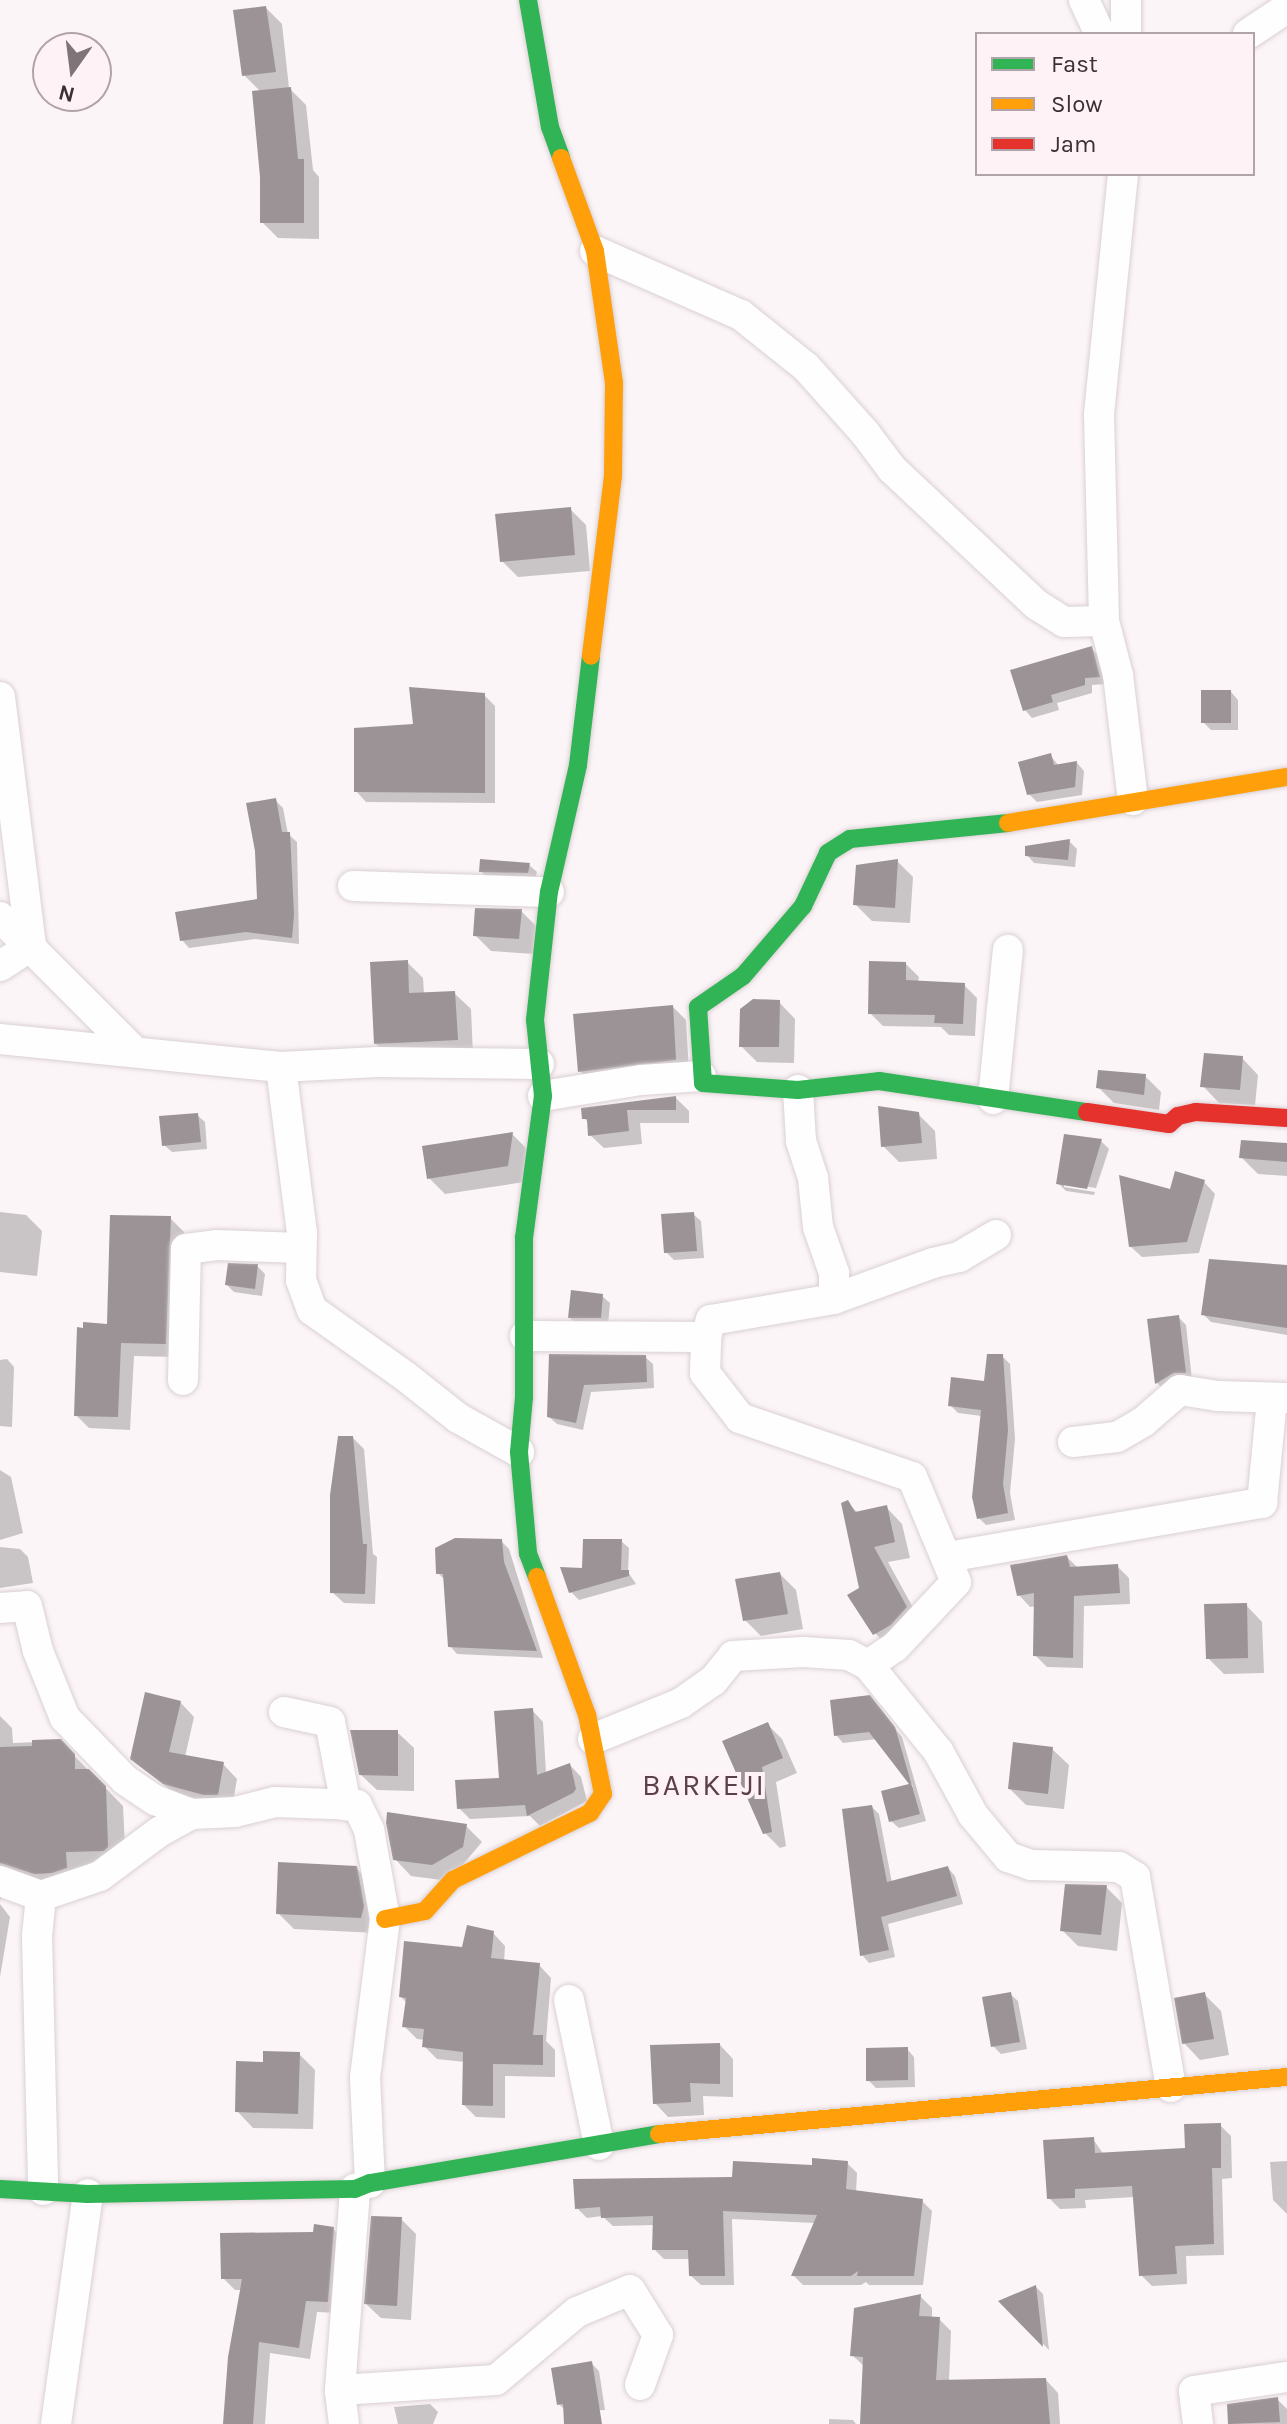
<!DOCTYPE html>
<html>
<head>
<meta charset="utf-8">
<style>
  body { margin:0 }
  #map { position:relative; width:1287px; height:2424px; overflow:hidden; background:#fcf5f7; font-family:Karla,sans-serif }
  div>[style] { position:absolute }
  .shadow>* { inset:0; background:#0003 }
  .building>* { inset:0; background:#9b9395 }
  .roads { filter:drop-shadow(0 0 2px #d9d0d3) drop-shadow(0 0 2px #d9d0d3) }
  .street>* { height:30px; margin:-15px; padding:0 15px; transform-origin:15px; border-radius:15px; background:#fffefe }
  .fast>* { height:18px; margin:-9px; padding:0 9px; transform-origin:9px; border-radius:9px; background:#30b455 }
  .slow>* { height:18px; margin:-9px; padding:0 9px; transform-origin:9px; border-radius:9px; background:#ff9f0a }
  .jam>* { height:18px; margin:-9px; padding:0 9px; transform-origin:9px; border-radius:9px; background:#e5322d }
  span { translate:-50% -50%; white-space:nowrap; text-align:center; line-height:1.15; -webkit-text-stroke:8px #fff2f6; paint-order:stroke }
  .quarter-label { font-size:30px; color:#5a4049; letter-spacing:2px }
  .legend { position:absolute; left:975px; top:32px; width:280px; height:144px; box-sizing:border-box; background:#fff2f6; border:2px solid #b1a4a8; margin:0; padding:10px 14px; list-style:none; font-size:24px; color:#3b2f33 }
  .legend li { display:flex; align-items:center; gap:16px; height:40px }
  .legend b { width:40px; border:2px solid #b1a4a8 }
  .north { position:absolute; left:32px; top:32px; width:80px; height:80px; box-sizing:border-box; background:#fff2f6; border:2px solid #b1a4a8; border-radius:50%; rotate:194deg; font-size:22px; font-weight:700; line-height:32px; text-align:center; color:#3b2f33 }
  .north::after { content:''; display:block; margin:auto; width:28px; height:36px; background:#7f7478; clip-path:polygon(50% 0,100% 100%,50% 72%,0 100%) }
</style>
</head>
<body>
<div id="map">
  <div class="shadow">
    <div style="clip-path:polygon(266px 8px,282px 24px,289px 88px,306px 105px,313px 170px,319px 177px,319px 239px,278px 238px,262px 222px,261px 92px,244px 75px)"></div>
    <div style="clip-path:polygon(570px 509px,586px 525px,590px 571px,518px 577px,502px 561px)"></div>
    <div style="clip-path:polygon(1091px 648px,1099px 656px,1106px 684px,1092px 685px,1092px 693px,1057px 703px,1059px 710px,1032px 718px,1025px 710px)"></div>
    <div style="clip-path:polygon(1231px 692px,1238px 700px,1238px 730px,1211px 730px,1203px 722px)"></div>
    <div style="clip-path:polygon(484px 695px,495px 706px,495px 803px,366px 802px,356px 791px,415px 726px)"></div>
    <div style="clip-path:polygon(1050px 755px,1059px 766px,1077px 763px,1084px 771px,1082px 795px,1037px 802px,1029px 794px)"></div>
    <div style="clip-path:polygon(275px 800px,283px 808px,288px 834px,297px 842px,299px 944px,255px 939px,189px 948px,182px 940px,259px 901px)"></div>
    <div style="clip-path:polygon(1069px 841px,1077px 849px,1075px 867px,1034px 863px,1027px 855px)"></div>
    <div style="clip-path:polygon(897px 861px,913px 877px,910px 923px,872px 921px,855px 904px)"></div>
    <div style="clip-path:polygon(529px 865px,537px 872px,535px 880px,488px 879px,481px 871px)"></div>
    <div style="clip-path:polygon(521px 911px,537px 927px,534px 954px,491px 951px,475px 935px)"></div>
    <div style="clip-path:polygon(407px 962px,423px 978px,424px 994px,454px 993px,471px 1009px,473px 1056px,392px 1059px,375px 1043px)"></div>
    <div style="clip-path:polygon(906px 964px,919px 977px,918px 982px,964px 985px,977px 998px,975px 1036px,949px 1035px,941px 1027px,883px 1026px,870px 1013px)"></div>
    <div style="clip-path:polygon(779px 1002px,795px 1019px,794px 1063px,757px 1062px,741px 1046px)"></div>
    <div style="clip-path:polygon(673px 1007px,686px 1020px,689px 1073px,594px 1085px,580px 1071px)"></div>
    <div style="clip-path:polygon(1242px 1058px,1258px 1075px,1255px 1105px,1219px 1103px,1203px 1086px)"></div>
    <div style="clip-path:polygon(1145px 1076px,1161px 1092px,1159px 1110px,1114px 1103px,1098px 1087px)"></div>
    <div style="clip-path:polygon(676px 1098px,689px 1111px,689px 1123px,640px 1123px,642px 1144px,604px 1148px,590px 1135px,589px 1123px,584px 1118px)"></div>
    <div style="clip-path:polygon(918px 1114px,935px 1131px,937px 1159px,899px 1162px,883px 1146px)"></div>
    <div style="clip-path:polygon(197px 1115px,205px 1122px,207px 1149px,172px 1152px,164px 1145px)"></div>
    <div style="clip-path:polygon(512px 1134px,528px 1150px,524px 1182px,445px 1194px,429px 1178px)"></div>
    <div style="clip-path:polygon(1101px 1141px,1109px 1149px,1096px 1188px,1064px 1183px,1064px 1187px,1095px 1192px,1094px 1195px,1066px 1191px,1058px 1183px)"></div>
    <div style="clip-path:polygon(1287px 1145px,1287px 1176px,1258px 1174px,1242px 1158px)"></div>
    <div style="clip-path:polygon(1204px 1182px,1215px 1194px,1199px 1253px,1142px 1257px,1130px 1246px,1171px 1192px)"></div>
    <div style="clip-path:polygon(0 1212px,26px 1215px,42px 1231px,37px 1276px,0 1272px)"></div>
    <div style="clip-path:polygon(693px 1214px,701px 1221px,704px 1258px,674px 1260px,666px 1252px)"></div>
    <div style="clip-path:polygon(170px 1218px,184px 1232px,179px 1357px,134px 1356px,130px 1430px,89px 1428px,76px 1415px,109px 1326px)"></div>
    <div style="clip-path:polygon(257px 1266px,265px 1274px,262px 1296px,234px 1292px,227px 1285px)"></div>
    <div style="clip-path:polygon(1287px 1273px,1287px 1335px,1211px 1322px,1203px 1314px)"></div>
    <div style="clip-path:polygon(602px 1296px,610px 1303px,608px 1325px,578px 1325px,570px 1318px)"></div>
    <div style="clip-path:polygon(1178px 1317px,1186px 1325px,1192px 1380px,1164px 1390px,1157px 1383px,1149px 1321px)"></div>
    <div style="clip-path:polygon(551px 1356px,645px 1357px,653px 1364px,654px 1388px,591px 1392px,583px 1430px,557px 1424px,549px 1417px)"></div>
    <div style="clip-path:polygon(1002px 1356px,1010px 1364px,1015px 1439px,1010px 1493px,1015px 1520px,986px 1525px,979px 1518px,982px 1416px,958px 1413px,950px 1405px,986px 1383px)"></div>
    <div style="clip-path:polygon(7px 1359px,14px 1367px,12px 1427px,0 1426px,0 1360px)"></div>
    <div style="clip-path:polygon(353px 1438px,364px 1449px,373px 1554px,377px 1557px,375px 1604px,344px 1603px,332px 1592px)"></div>
    <div style="clip-path:polygon(0 1470px,11px 1477px,23px 1533px,0 1540px)"></div>
    <div style="clip-path:polygon(848px 1503px,859px 1514px,886px 1507px,902px 1524px,910px 1558px,888px 1562px,922px 1624px,891px 1650px,875px 1633px,862px 1589px)"></div>
    <div style="clip-path:polygon(501px 1541px,509px 1549px,543px 1658px,457px 1654px,450px 1646px,446px 1581px,438px 1573px)"></div>
    <div style="clip-path:polygon(621px 1541px,629px 1548px,628px 1572px,636px 1584px,579px 1600px,571px 1592px,584px 1570px)"></div>
    <div style="clip-path:polygon(0 1547px,20px 1549px,28px 1557px,33px 1583px,0 1588px)"></div>
    <div style="clip-path:polygon(1067px 1557px,1078px 1568px,1117px 1566px,1129px 1578px,1130px 1604px,1084px 1606px,1083px 1668px,1047px 1667px,1035px 1655px,1036px 1606px,1030px 1607px,1019px 1595px)"></div>
    <div style="clip-path:polygon(780px 1574px,796px 1590px,803px 1629px,761px 1636px,745px 1620px)"></div>
    <div style="clip-path:polygon(1246px 1605px,1262px 1622px,1264px 1673px,1224px 1674px,1208px 1658px)"></div>
    <div style="clip-path:polygon(180px 1702px,194px 1717px,185px 1757px,223px 1764px,237px 1779px,232px 1808px,180px 1798px,132px 1759px)"></div>
    <div style="clip-path:polygon(877px 1706px,902px 1737px,926px 1821px,899px 1828px,891px 1821px,884px 1793px,913px 1786px,877px 1739px,843px 1743px,836px 1735px)"></div>
    <div style="clip-path:polygon(532px 1710px,543px 1722px,546px 1773px,570px 1765px,581px 1777px,587px 1801px,540px 1826px,530px 1816px,470px 1819px,459px 1808px,501px 1780px)"></div>
    <div style="clip-path:polygon(0 1716px,12px 1728px,13px 1743px,60px 1741px,123px 1806px,126px 1866px,84px 1886px,6px 1886px,0 1901px)"></div>
    <div style="clip-path:polygon(767px 1724px,782px 1739px,797px 1773px,776px 1782px,786px 1846px,780px 1848px,765px 1833px,724px 1742px)"></div>
    <div style="clip-path:polygon(397px 1732px,414px 1748px,414px 1791px,377px 1790px,360px 1774px)"></div>
    <div style="clip-path:polygon(1052px 1749px,1069px 1765px,1064px 1809px,1026px 1805px,1010px 1789px)"></div>
    <div style="clip-path:polygon(872px 1807px,879px 1814px,892px 1883px,948px 1868px,955px 1876px,963px 1904px,888px 1924px,895px 1957px,869px 1963px,862px 1955px)"></div>
    <div style="clip-path:polygon(466px 1826px,482px 1842px,449px 1881px,411px 1876px,395px 1859px)"></div>
    <div style="clip-path:polygon(356px 1868px,373px 1884px,377px 1933px,294px 1929px,278px 1913px)"></div>
    <div style="clip-path:polygon(1106px 1887px,1122px 1903px,1117px 1951px,1078px 1946px,1062px 1930px)"></div>
    <div style="clip-path:polygon(0 1904px,10px 1917px,0 1977px)"></div>
    <div style="clip-path:polygon(493px 1933px,505px 1946px,504px 1962px,539px 1965px,551px 1978px,546px 2041px,555px 2050px,555px 2077px,505px 2076px,505px 2118px,476px 2117px,464px 2105px,465px 2062px,437px 2059px,424px 2046px,425px 2040px,417px 2039px,404px 2026px,407px 2003px,401px 1997px,464px 1949px)"></div>
    <div style="clip-path:polygon(1010px 1994px,1018px 2001px,1027px 2049px,1001px 2054px,993px 2046px)"></div>
    <div style="clip-path:polygon(1204px 1994px,1221px 2011px,1229px 2055px,1200px 2060px,1184px 2043px)"></div>
    <div style="clip-path:polygon(720px 2045px,733px 2059px,733px 2097px,703px 2096px,704px 2115px,668px 2117px,655px 2103px)"></div>
    <div style="clip-path:polygon(907px 2049px,914px 2057px,915px 2087px,876px 2088px,868px 2080px)"></div>
    <div style="clip-path:polygon(299px 2054px,315px 2070px,313px 2129px,253px 2128px,237px 2111px,265px 2064px)"></div>
    <div style="clip-path:polygon(1220px 2125px,1231px 2136px,1232px 2178px,1222px 2179px,1224px 2255px,1186px 2256px,1187px 2284px,1152px 2286px,1141px 2275px,1134px 2197px,1085px 2200px,1086px 2208px,1060px 2209px,1049px 2198px,1093px 2139px,1104px 2155px,1187px 2150px)"></div>
    <div style="clip-path:polygon(1287px 2161px,1287px 2214px,1273px 2200px,1270px 2162px)"></div>
    <div style="clip-path:polygon(847px 2163px,857px 2173px,856px 2192px,922px 2201px,932px 2211px,923px 2285px,869px 2285px,866px 2282px,861px 2285px,803px 2285px,794px 2276px,815px 2223px,732px 2219px,734px 2285px,701px 2285px,691px 2276px,690px 2259px,664px 2259px,654px 2249px,655px 2225px,613px 2226px,602px 2216px,587px 2218px,577px 2208px)"></div>
    <div style="clip-path:polygon(401px 2219px,416px 2234px,411px 2320px,381px 2318px,366px 2304px)"></div>
    <div style="clip-path:polygon(333px 2229px,345px 2241px,340px 2313px,317px 2312px,310px 2359px,270px 2353px,265px 2424px,225px 2424px,242px 2290px,235px 2290px,223px 2278px,315px 2234px)"></div>
    <div style="clip-path:polygon(1036px 2287px,1043px 2294px,1049px 2350px,1002px 2302px)"></div>
    <div style="clip-path:polygon(920px 2296px,932px 2308px,932px 2318px,939px 2319px,951px 2331px,949px 2382px,1046px 2380px,1058px 2393px,1060px 2424px,862px 2424px,865px 2367px,852px 2355px)"></div>
    <div style="clip-path:polygon(591px 2363px,599px 2371px,605px 2410px,567px 2412px,559px 2404px)"></div>
    <div style="clip-path:polygon(1277px 2399px,1287px 2409px,1287px 2424px,1230px 2424px,1229px 2406px)"></div>
    <div style="clip-path:polygon(430px 2404px,438px 2412px,433px 2424px,398px 2424px,394px 2407px)"></div>
    <div style="clip-path:polygon(829px 2419px,853px 2420px,856px 2424px,829px 2424px)"></div>
  </div>
  <div class="building">
    <div style="clip-path:polygon(266px 6px,276px 72px,242px 76px,233px 10px)"></div>
    <div style="clip-path:polygon(291px 87px,298px 159px,304px 159px,304px 223px,260px 223px,260px 177px,252px 91px)"></div>
    <div style="clip-path:polygon(571px 507px,575px 555px,500px 562px,495px 514px)"></div>
    <div style="clip-path:polygon(1092px 646px,1100px 677px,1085px 678px,1085px 685px,1051px 695px,1053px 702px,1023px 711px,1010px 670px)"></div>
    <div style="clip-path:polygon(409px 687px,485px 693px,485px 793px,354px 792px,354px 728px,413px 724px)"></div>
    <div style="clip-path:polygon(1201px 690px,1231px 690px,1231px 723px,1201px 723px)"></div>
    <div style="clip-path:polygon(1051px 753px,1054px 765px,1077px 761px,1075px 787px,1027px 795px,1018px 762px)"></div>
    <div style="clip-path:polygon(276px 798px,282px 832px,290px 832px,294px 915px,292px 938px,246px 932px,180px 941px,175px 912px,257px 899px,255px 851px,246px 803px)"></div>
    <div style="clip-path:polygon(1070px 839px,1068px 860px,1025px 856px,1025px 846px)"></div>
    <div style="clip-path:polygon(480px 859px,530px 863px,528px 873px,479px 872px)"></div>
    <div style="clip-path:polygon(898px 859px,895px 908px,853px 905px,856px 865px)"></div>
    <div style="clip-path:polygon(475px 908px,522px 909px,519px 939px,473px 936px)"></div>
    <div style="clip-path:polygon(408px 960px,409px 993px,455px 991px,458px 1040px,374px 1044px,370px 962px)"></div>
    <div style="clip-path:polygon(869px 961px,906px 962px,906px 980px,965px 983px,963px 1024px,934px 1023px,935px 1015px,868px 1014px)"></div>
    <div style="clip-path:polygon(753px 999px,780px 1000px,779px 1047px,739px 1047px,740px 1009px)"></div>
    <div style="clip-path:polygon(673px 1005px,676px 1060px,578px 1072px,573px 1014px)"></div>
    <div style="clip-path:polygon(1204px 1053px,1243px 1056px,1240px 1090px,1200px 1087px)"></div>
    <div style="clip-path:polygon(1098px 1070px,1146px 1074px,1144px 1095px,1096px 1088px)"></div>
    <div style="clip-path:polygon(676px 1096px,676px 1110px,627px 1110px,629px 1131px,588px 1136px,587px 1119px,582px 1119px,581px 1108px)"></div>
    <div style="clip-path:polygon(878px 1106px,919px 1112px,922px 1143px,881px 1147px)"></div>
    <div style="clip-path:polygon(198px 1113px,201px 1142px,162px 1146px,159px 1116px)"></div>
    <div style="clip-path:polygon(513px 1132px,508px 1166px,427px 1179px,422px 1146px)"></div>
    <div style="clip-path:polygon(1064px 1134px,1102px 1139px,1087px 1189px,1056px 1184px)"></div>
    <div style="clip-path:polygon(1241px 1140px,1287px 1143px,1287px 1162px,1239px 1158px)"></div>
    <div style="clip-path:polygon(1175px 1171px,1205px 1180px,1187px 1242px,1129px 1247px,1119px 1175px,1170px 1189px)"></div>
    <div style="clip-path:polygon(694px 1212px,697px 1251px,664px 1253px,661px 1214px)"></div>
    <div style="clip-path:polygon(110px 1215px,171px 1216px,166px 1344px,121px 1343px,118px 1417px,74px 1416px,77px 1327px,83px 1328px,83px 1322px,107px 1324px)"></div>
    <div style="clip-path:polygon(1209px 1259px,1287px 1265px,1287px 1328px,1201px 1315px)"></div>
    <div style="clip-path:polygon(228px 1263px,258px 1264px,255px 1289px,225px 1285px)"></div>
    <div style="clip-path:polygon(571px 1290px,603px 1294px,601px 1318px,568px 1318px)"></div>
    <div style="clip-path:polygon(1179px 1315px,1186px 1373px,1174px 1373px,1155px 1384px,1147px 1319px)"></div>
    <div style="clip-path:polygon(549px 1354px,646px 1355px,647px 1382px,584px 1385px,576px 1423px,547px 1417px)"></div>
    <div style="clip-path:polygon(987px 1354px,1003px 1354px,1008px 1430px,1003px 1484px,1008px 1513px,977px 1519px,972px 1497px,981px 1410px,948px 1406px,951px 1377px,984px 1381px)"></div>
    <div style="clip-path:polygon(338px 1436px,353px 1436px,363px 1544px,367px 1544px,365px 1594px,330px 1593px,330px 1495px)"></div>
    <div style="clip-path:polygon(848px 1500px,855px 1512px,887px 1505px,895px 1542px,874px 1547px,907px 1607px,891px 1625px,873px 1635px,847px 1595px,859px 1588px,841px 1503px)"></div>
    <div style="clip-path:polygon(455px 1538px,502px 1539px,504px 1562px,537px 1651px,448px 1647px,443px 1574px,436px 1574px,435px 1548px)"></div>
    <div style="clip-path:polygon(583px 1539px,622px 1539px,621px 1570px,629px 1570px,629px 1576px,569px 1593px,560px 1567px,582px 1568px)"></div>
    <div style="clip-path:polygon(1067px 1555px,1070px 1567px,1118px 1564px,1120px 1593px,1074px 1596px,1073px 1658px,1033px 1656px,1034px 1593px,1017px 1596px,1010px 1565px)"></div>
    <div style="clip-path:polygon(780px 1572px,788px 1614px,743px 1621px,735px 1579px)"></div>
    <div style="clip-path:polygon(1247px 1603px,1248px 1658px,1206px 1659px,1204px 1604px)"></div>
    <div style="clip-path:polygon(145px 1692px,181px 1701px,169px 1752px,224px 1762px,218px 1795px,204px 1795px,163px 1784px,130px 1759px)"></div>
    <div style="clip-path:polygon(870px 1695px,895px 1727px,920px 1814px,889px 1822px,881px 1791px,909px 1784px,869px 1732px,834px 1736px,830px 1700px)"></div>
    <div style="clip-path:polygon(533px 1708px,537px 1775px,570px 1763px,576px 1789px,573px 1793px,527px 1816px,525px 1805px,457px 1809px,455px 1780px,499px 1778px,494px 1711px)"></div>
    <div style="clip-path:polygon(768px 1722px,783px 1758px,762px 1767px,772px 1832px,763px 1834px,722px 1741px)"></div>
    <div style="clip-path:polygon(350px 1730px,398px 1730px,398px 1776px,359px 1775px)"></div>
    <div style="clip-path:polygon(61px 1739px,75px 1754px,75px 1769px,89px 1769px,106px 1786px,108px 1847px,104px 1851px,66px 1852px,67px 1868px,52px 1873px,34px 1874px,0 1863px,0 1747px,32px 1746px,32px 1740px)"></div>
    <div style="clip-path:polygon(1013px 1742px,1053px 1747px,1048px 1794px,1008px 1789px)"></div>
    <div style="clip-path:polygon(872px 1805px,887px 1882px,948px 1866px,957px 1896px,881px 1917px,889px 1950px,860px 1956px,842px 1809px)"></div>
    <div style="clip-path:polygon(387px 1812px,467px 1824px,463px 1847px,432px 1865px,393px 1860px,386px 1823px)"></div>
    <div style="clip-path:polygon(278px 1862px,357px 1866px,364px 1906px,361px 1918px,276px 1914px)"></div>
    <div style="clip-path:polygon(1065px 1884px,1107px 1885px,1101px 1935px,1060px 1931px)"></div>
    <div style="clip-path:polygon(467px 1925px,494px 1931px,491px 1958px,540px 1963px,533px 2035px,543px 2035px,543px 2065px,493px 2064px,493px 2106px,462px 2105px,463px 2052px,422px 2047px,424px 2029px,402px 2027px,406px 1998px,399px 1997px,404px 1941px,462px 1947px)"></div>
    <div style="clip-path:polygon(1011px 1992px,1020px 2042px,991px 2047px,982px 1997px)"></div>
    <div style="clip-path:polygon(1205px 1992px,1214px 2039px,1182px 2044px,1174px 1998px)"></div>
    <div style="clip-path:polygon(720px 2043px,720px 2084px,690px 2083px,691px 2102px,653px 2104px,650px 2045px)"></div>
    <div style="clip-path:polygon(908px 2047px,908px 2080px,866px 2081px,866px 2048px)"></div>
    <div style="clip-path:polygon(263px 2051px,300px 2052px,298px 2114px,235px 2112px,236px 2061px,263px 2062px)"></div>
    <div style="clip-path:polygon(1221px 2123px,1221px 2168px,1212px 2168px,1214px 2244px,1175px 2246px,1177px 2274px,1139px 2276px,1132px 2186px,1075px 2189px,1075px 2198px,1047px 2199px,1043px 2140px,1094px 2137px,1095px 2153px,1185px 2148px,1184px 2124px)"></div>
    <div style="clip-path:polygon(812px 2158px,848px 2161px,846px 2189px,923px 2199px,914px 2276px,857px 2276px,858px 2271px,851px 2276px,791px 2276px,817px 2215px,723px 2211px,725px 2276px,689px 2276px,688px 2250px,652px 2250px,653px 2216px,601px 2218px,600px 2207px,575px 2209px,573px 2179px,732px 2177px,733px 2161px,812px 2165px)"></div>
    <div style="clip-path:polygon(371px 2216px,402px 2217px,397px 2306px,364px 2304px)"></div>
    <div style="clip-path:polygon(314px 2224px,334px 2227px,328px 2302px,306px 2301px,299px 2348px,259px 2342px,253px 2424px,223px 2424px,228px 2357px,242px 2279px,221px 2279px,220px 2233px,313px 2232px)"></div>
    <div style="clip-path:polygon(1036px 2285px,1043px 2347px,998px 2301px)"></div>
    <div style="clip-path:polygon(921px 2294px,919px 2316px,940px 2317px,936px 2380px,1046px 2378px,1050px 2424px,860px 2424px,863px 2357px,850px 2356px,854px 2308px)"></div>
    <div style="clip-path:polygon(592px 2361px,602px 2424px,564px 2424px,563px 2404px,557px 2405px,551px 2368px)"></div>
    <div style="clip-path:polygon(1278px 2397px,1280px 2422px,1228px 2424px,1227px 2404px)"></div>
  </div>
  <div class="roads">
    <div class="street">
      <div style="left:1084px;top:0;width:38px;rotate:65deg"></div>
      <div style="left:1126px;top:34px;width:34px;rotate:-90deg"></div>
      <div style="left:1248px;top:34px;width:47px;rotate:-33.7deg"></div>
      <div style="left:1123px;top:174px;width:242px;rotate:95.7deg"></div>
      <div style="left:1099px;top:415px;width:206px;rotate:88.6deg"></div>
      <div style="left:1104px;top:621px;width:56px;rotate:75.5deg"></div>
      <div style="left:1118px;top:675px;width:126px;rotate:83.2deg"></div>
      <div style="left:595px;top:251px;width:159px;rotate:23.7deg"></div>
      <div style="left:741px;top:315px;width:83px;rotate:38.7deg"></div>
      <div style="left:806px;top:367px;width:89px;rotate:48.2deg"></div>
      <div style="left:865px;top:433px;width:45px;rotate:53.1deg"></div>
      <div style="left:892px;top:469px;width:199px;rotate:43.2deg"></div>
      <div style="left:1037px;top:605px;width:32px;rotate:32deg"></div>
      <div style="left:1064px;top:622px;width:40px;rotate:-1.4deg"></div>
      <div style="left:0;top:697px;width:251px;rotate:82.9deg"></div>
      <div style="left:31px;top:946px;width:37px;rotate:147deg"></div>
      <div style="left:353px;top:886px;width:196px;rotate:1.8deg"></div>
      <div style="left:0;top:917px;width:190px;rotate:45deg"></div>
      <div style="left:0;top:1039px;width:282px;rotate:5.7deg"></div>
      <div style="left:281px;top:1067px;width:96px;rotate:-3deg"></div>
      <div style="left:377px;top:1062px;width:162px;rotate:0.7deg"></div>
      <div style="left:281px;top:1067px;width:167px;rotate:82.8deg"></div>
      <div style="left:302px;top:1233px;width:47px;rotate:91.2deg"></div>
      <div style="left:301px;top:1280px;width:32px;rotate:70deg"></div>
      <div style="left:312px;top:1310px;width:114px;rotate:35.4deg"></div>
      <div style="left:405px;top:1376px;width:68px;rotate:38.4deg"></div>
      <div style="left:458px;top:1418px;width:70px;rotate:29.1deg"></div>
      <div style="left:798px;top:1090px;width:51px;rotate:86.6deg"></div>
      <div style="left:801px;top:1141px;width:39px;rotate:72deg"></div>
      <div style="left:813px;top:1178px;width:49px;rotate:84.2deg"></div>
      <div style="left:818px;top:1227px;width:49px;rotate:70.8deg"></div>
      <div style="left:834px;top:1273px;width:26px;rotate:90deg"></div>
      <div style="left:543px;top:1096px;width:99px;rotate:-9.3deg"></div>
      <div style="left:641px;top:1080px;width:60px;rotate:-3.8deg"></div>
      <div style="left:993px;top:1099px;width:150px;rotate:-84.3deg"></div>
      <div style="left:525px;top:1336px;width:181px;rotate:0.3deg"></div>
      <div style="left:706px;top:1337px;width:18px;rotate:-74deg"></div>
      <div style="left:711px;top:1320px;width:125px;rotate:-9.7deg"></div>
      <div style="left:834px;top:1299px;width:105px;rotate:-20deg"></div>
      <div style="left:933px;top:1263px;width:27px;rotate:-13deg"></div>
      <div style="left:959px;top:1257px;width:43px;rotate:-30.7deg"></div>
      <div style="left:183px;top:1380px;width:131px;rotate:-88.7deg"></div>
      <div style="left:186px;top:1249px;width:31px;rotate:-7deg"></div>
      <div style="left:217px;top:1245px;width:83px;rotate:2.1deg"></div>
      <div style="left:1073px;top:1442px;width:44px;rotate:-6.5deg"></div>
      <div style="left:1117px;top:1437px;width:30px;rotate:-30deg"></div>
      <div style="left:1143px;top:1422px;width:49px;rotate:-40.9deg"></div>
      <div style="left:1180px;top:1390px;width:38px;rotate:9deg"></div>
      <div style="left:1218px;top:1396px;width:69px;rotate:1.7deg"></div>
      <div style="left:948px;top:1557px;width:319px;rotate:-9.8deg"></div>
      <div style="left:1262px;top:1503px;width:104px;rotate:-84.5deg"></div>
      <div style="left:0;top:1608px;width:27px;rotate:-4deg"></div>
      <div style="left:27px;top:1606px;width:46px;rotate:76.3deg"></div>
      <div style="left:38px;top:1651px;width:72px;rotate:68.1deg"></div>
      <div style="left:65px;top:1718px;width:86px;rotate:45.9deg"></div>
      <div style="left:125px;top:1780px;width:36px;rotate:34deg"></div>
      <div style="left:155px;top:1800px;width:40px;rotate:21deg"></div>
      <div style="left:192px;top:1814px;width:43px;rotate:-2.7deg"></div>
      <div style="left:235px;top:1812px;width:41px;rotate:-14deg"></div>
      <div style="left:275px;top:1802px;width:82px;rotate:2.1deg"></div>
      <div style="left:357px;top:1805px;width:28px;rotate:64deg"></div>
      <div style="left:369px;top:1830px;width:90px;rotate:79.8deg"></div>
      <div style="left:385px;top:1919px;width:159px;rotate:97.2deg"></div>
      <div style="left:365px;top:2077px;width:106px;rotate:87.3deg"></div>
      <div style="left:868px;top:1665px;width:111px;rotate:50.9deg"></div>
      <div style="left:938px;top:1751px;width:73px;rotate:61.3deg"></div>
      <div style="left:973px;top:1815px;width:55px;rotate:50.2deg"></div>
      <div style="left:1008px;top:1857px;width:24px;rotate:19deg"></div>
      <div style="left:1031px;top:1865px;width:88px;rotate:1.3deg"></div>
      <div style="left:1119px;top:1867px;width:19px;rotate:32deg"></div>
      <div style="left:1135px;top:1877px;width:213px;rotate:80.3deg"></div>
      <div style="left:284px;top:1712px;width:47px;rotate:12.3deg"></div>
      <div style="left:330px;top:1722px;width:85px;rotate:79.1deg"></div>
      <div style="left:593px;top:1739px;width:95px;rotate:-22.2deg"></div>
      <div style="left:681px;top:1703px;width:39px;rotate:-35deg"></div>
      <div style="left:713px;top:1681px;width:32px;rotate:-51deg"></div>
      <div style="left:733px;top:1656px;width:70px;rotate:-3.3deg"></div>
      <div style="left:803px;top:1652px;width:46px;rotate:3.7deg"></div>
      <div style="left:849px;top:1655px;width:21px;rotate:28deg"></div>
      <div style="left:868px;top:1665px;width:32px;rotate:-34deg"></div>
      <div style="left:895px;top:1647px;width:89px;rotate:-46.8deg"></div>
      <div style="left:956px;top:1582px;width:114px;rotate:-112.7deg"></div>
      <div style="left:912px;top:1477px;width:182px;rotate:-161.1deg"></div>
      <div style="left:740px;top:1418px;width:57px;rotate:-127.9deg"></div>
      <div style="left:705px;top:1373px;width:36px;rotate:-88deg"></div>
      <div style="left:0;top:1881px;width:44px;rotate:20.1deg"></div>
      <div style="left:41px;top:1896px;width:62px;rotate:-18.7deg"></div>
      <div style="left:100px;top:1876px;width:74px;rotate:-36.7deg"></div>
      <div style="left:159px;top:1832px;width:38px;rotate:-29deg"></div>
      <div style="left:41px;top:1896px;width:40px;rotate:95.7deg"></div>
      <div style="left:37px;top:1936px;width:254px;rotate:88.6deg"></div>
      <div style="left:569px;top:2000px;width:148px;rotate:78.3deg"></div>
      <div style="left:340px;top:2390px;width:156px;rotate:-3.7deg"></div>
      <div style="left:496px;top:2380px;width:106px;rotate:-40deg"></div>
      <div style="left:577px;top:2312px;width:57px;rotate:-22.5deg"></div>
      <div style="left:630px;top:2290px;width:53px;rotate:58.1deg"></div>
      <div style="left:658px;top:2335px;width:53px;rotate:109.8deg"></div>
      <div style="left:56px;top:2424px;width:232px;rotate:-82.1deg"></div>
      <div style="left:344px;top:2424px;width:34px;rotate:-97deg"></div>
      <div style="left:340px;top:2390px;width:202px;rotate:-85.7deg"></div>
      <div style="left:1198px;top:2424px;width:33px;rotate:-97deg"></div>
      <div style="left:1194px;top:2391px;width:94px;rotate:-8.6deg"></div>
    </div>
    <div class="fast">
      <div style="left:528px;top:0;width:129px;rotate:80.2deg"></div>
      <div style="left:550px;top:127px;width:33px;rotate:70deg"></div>
      <div style="left:1008px;top:823px;width:159px;rotate:174.2deg"></div>
      <div style="left:850px;top:839px;width:26px;rotate:148deg"></div>
      <div style="left:828px;top:853px;width:59px;rotate:115.3deg"></div>
      <div style="left:803px;top:906px;width:92px;rotate:130.6deg"></div>
      <div style="left:743px;top:976px;width:55px;rotate:145.4deg"></div>
      <div style="left:698px;top:1007px;width:76px;rotate:86.2deg"></div>
      <div style="left:703px;top:1083px;width:95px;rotate:4.2deg"></div>
      <div style="left:798px;top:1090px;width:81px;rotate:-6.3deg"></div>
      <div style="left:879px;top:1081px;width:210px;rotate:8.5deg"></div>
      <div style="left:537px;top:1577px;width:26px;rotate:-111deg"></div>
      <div style="left:528px;top:1553px;width:101px;rotate:-95.1deg"></div>
      <div style="left:519px;top:1452px;width:55px;rotate:-84.8deg"></div>
      <div style="left:524px;top:1397px;width:159px;rotate:-90deg"></div>
      <div style="left:524px;top:1238px;width:143px;rotate:-82.4deg"></div>
      <div style="left:543px;top:1096px;width:76px;rotate:-96deg"></div>
      <div style="left:535px;top:1020px;width:129px;rotate:-83.8deg"></div>
      <div style="left:549px;top:892px;width:130px;rotate:-77.1deg"></div>
      <div style="left:578px;top:765px;width:110px;rotate:-83.2deg"></div>
      <div style="left:0;top:2189px;width:88px;rotate:3.3deg"></div>
      <div style="left:88px;top:2194px;width:267px;rotate:-1.1deg"></div>
      <div style="left:355px;top:2189px;width:16px;rotate:-22deg"></div>
      <div style="left:370px;top:2183px;width:293px;rotate:-9.6deg"></div>
    </div>
    <div class="slow">
      <div style="left:561px;top:158px;width:99px;rotate:69.9deg"></div>
      <div style="left:595px;top:251px;width:133px;rotate:81.8deg"></div>
      <div style="left:614px;top:383px;width:93px;rotate:90.6deg"></div>
      <div style="left:613px;top:476px;width:181px;rotate:97deg"></div>
      <div style="left:1008px;top:823px;width:283px;rotate:-9.4deg"></div>
      <div style="left:385px;top:1919px;width:41px;rotate:-11.3deg"></div>
      <div style="left:425px;top:1911px;width:42px;rotate:-47.9deg"></div>
      <div style="left:453px;top:1880px;width:153px;rotate:-26.1deg"></div>
      <div style="left:590px;top:1813px;width:23px;rotate:-56deg"></div>
      <div style="left:603px;top:1794px;width:81px;rotate:-101.4deg"></div>
      <div style="left:587px;top:1715px;width:147px;rotate:-109.9deg"></div>
      <div style="left:659px;top:2134px;width:631px;rotate:-5.19deg"></div>
    </div>
    <div class="jam">
      <div style="left:1087px;top:1112px;width:83px;rotate:8.3deg"></div>
      <div style="left:1169px;top:1124px;width:12px;rotate:-42deg"></div>
      <div style="left:1178px;top:1116px;width:18px;rotate:-13deg"></div>
      <div style="left:1196px;top:1112px;width:91px;rotate:3.8deg"></div>
    </div>
  </div>
  <div class="quarter-label">
    <span style="left:704px;top:1785px">BARKEJI</span>
  </div>
  <ul class="legend">
  <li><b style="height:10px;background:#30b455"></b>Fast</li>
  <li><b style="height:10px;background:#ff9f0a"></b>Slow</li>
  <li><b style="height:10px;background:#e5322d"></b>Jam</li>
  </ul>
  <div class="north">N</div>
</div>
</body>
</html>
